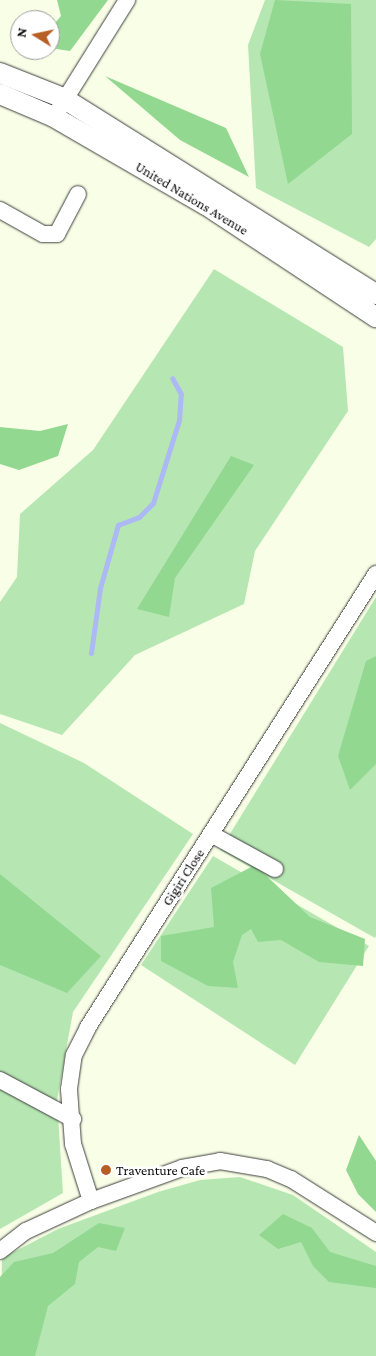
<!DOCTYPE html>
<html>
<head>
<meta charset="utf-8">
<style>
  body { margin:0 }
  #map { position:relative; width:376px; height:1356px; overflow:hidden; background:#f9ffe6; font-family:"Crimson Pro",serif }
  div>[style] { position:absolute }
  .green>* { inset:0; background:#b6e7b2 }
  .forest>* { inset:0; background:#92d891 }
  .stream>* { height:5px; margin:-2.5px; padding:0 2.5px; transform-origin:2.5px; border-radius:2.5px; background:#acb9f5 }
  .roads { filter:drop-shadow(0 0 1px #3c3c3c) drop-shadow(0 0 1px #3c3c3c) }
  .minor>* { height:16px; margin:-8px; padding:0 8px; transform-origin:8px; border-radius:8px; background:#fff }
  .tertiary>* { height:20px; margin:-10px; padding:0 10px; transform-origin:10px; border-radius:10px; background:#fff }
  .dots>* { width:14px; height:14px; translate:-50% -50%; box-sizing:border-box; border:2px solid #fff; border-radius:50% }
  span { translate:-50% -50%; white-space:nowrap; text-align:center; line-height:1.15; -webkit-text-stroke:5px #fff; paint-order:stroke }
  .street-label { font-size:14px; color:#090909 }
  .poi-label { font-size:14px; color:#090909 }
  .left { translate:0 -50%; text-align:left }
  .north { position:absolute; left:10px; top:10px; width:50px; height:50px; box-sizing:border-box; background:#fff; border:1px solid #9d9d9d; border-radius:50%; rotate:280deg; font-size:14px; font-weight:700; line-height:20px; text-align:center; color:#090909 }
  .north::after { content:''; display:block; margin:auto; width:18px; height:22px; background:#b65e24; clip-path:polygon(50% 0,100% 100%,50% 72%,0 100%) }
</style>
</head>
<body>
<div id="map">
  <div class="green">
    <div style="clip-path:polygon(265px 0,376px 0,376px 239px,369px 247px,256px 188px,248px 45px)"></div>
    <div style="clip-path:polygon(214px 269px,343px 347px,348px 411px,255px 551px,244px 604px,135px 655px,62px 735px,0 714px,0 602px,17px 577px,20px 514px,93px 450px)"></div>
    <div style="clip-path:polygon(376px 597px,376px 936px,375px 938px,220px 850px)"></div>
    <div style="clip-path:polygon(0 723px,84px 763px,193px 834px,73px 1012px,57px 1100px,63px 1193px,0 1229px)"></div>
    <div style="clip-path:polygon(213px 856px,369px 946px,295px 1065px,141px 965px)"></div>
    <div style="clip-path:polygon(240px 1177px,293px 1195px,376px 1252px,376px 1356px,0 1356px,2px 1258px,58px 1229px,158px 1192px,200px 1180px)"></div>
  </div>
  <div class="forest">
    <div style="clip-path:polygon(57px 0,108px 0,70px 51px,50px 48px,50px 29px,61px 16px)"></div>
    <div style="clip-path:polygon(275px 0,351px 4px,352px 134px,288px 184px,260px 54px)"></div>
    <div style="clip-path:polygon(105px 76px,226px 128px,249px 177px,180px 140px)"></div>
    <div style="clip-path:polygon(68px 424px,58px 456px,19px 470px,0 464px,0 427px,40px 431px)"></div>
    <div style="clip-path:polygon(231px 456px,254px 465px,175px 578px,169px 617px,137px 609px)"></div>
    <div style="clip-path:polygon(376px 656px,376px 764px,350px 790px,338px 756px,366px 661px)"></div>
    <div style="clip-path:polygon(255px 865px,310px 917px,365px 939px,363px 966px,319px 962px,281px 940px,258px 942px,251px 929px,242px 935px,233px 962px,238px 988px,208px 986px,161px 961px,161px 936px,214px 927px,211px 888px)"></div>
    <div style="clip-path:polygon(0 874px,101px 956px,67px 993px,0 965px)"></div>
    <div style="clip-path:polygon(359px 1135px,376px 1161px,376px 1212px,358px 1194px,346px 1170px)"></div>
    <div style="clip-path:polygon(283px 1214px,312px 1228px,330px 1252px,376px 1266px,376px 1288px,329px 1282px,313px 1266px,301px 1242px,278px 1249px,259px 1235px)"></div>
    <div style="clip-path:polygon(99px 1223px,125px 1228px,116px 1251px,98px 1247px,79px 1262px,75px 1284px,48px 1306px,35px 1356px,0 1356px,0 1277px,14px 1262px,53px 1253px)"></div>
  </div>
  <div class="stream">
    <div style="left:91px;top:653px;width:66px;rotate:-82.1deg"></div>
    <div style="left:100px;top:588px;width:66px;rotate:-74.1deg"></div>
    <div style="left:118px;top:525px;width:22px;rotate:-21deg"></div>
    <div style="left:139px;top:517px;width:20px;rotate:-45deg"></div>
    <div style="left:153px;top:503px;width:87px;rotate:-72.6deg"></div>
    <div style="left:179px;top:420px;width:26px;rotate:-86deg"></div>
    <div style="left:181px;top:394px;width:18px;rotate:-119deg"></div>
  </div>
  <div class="roads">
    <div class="minor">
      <div style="left:54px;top:117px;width:138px;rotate:-58deg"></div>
      <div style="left:0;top:210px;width:49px;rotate:29.2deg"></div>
      <div style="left:43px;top:234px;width:14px"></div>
      <div style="left:57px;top:234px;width:45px;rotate:-62.3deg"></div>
      <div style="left:211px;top:834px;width:73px;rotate:28.7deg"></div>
      <div style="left:0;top:1080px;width:83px;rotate:28.1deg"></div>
      <div style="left:91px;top:1201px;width:60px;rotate:-107.5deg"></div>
      <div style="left:73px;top:1144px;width:55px;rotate:-94.2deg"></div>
      <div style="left:69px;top:1089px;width:34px;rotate:-82deg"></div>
      <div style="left:74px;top:1055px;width:31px;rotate:-63deg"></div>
      <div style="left:88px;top:1027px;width:537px;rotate:-57.55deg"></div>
      <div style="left:0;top:1251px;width:33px;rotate:-38deg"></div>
      <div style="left:26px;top:1231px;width:72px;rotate:-24.8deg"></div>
      <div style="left:91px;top:1201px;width:97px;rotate:-19.9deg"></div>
      <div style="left:182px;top:1168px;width:39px;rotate:-10deg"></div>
      <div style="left:220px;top:1161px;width:48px;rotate:9.7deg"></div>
      <div style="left:267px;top:1169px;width:26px;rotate:23deg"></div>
      <div style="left:291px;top:1179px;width:101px;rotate:32.4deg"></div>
    </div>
    <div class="tertiary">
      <div style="left:0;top:73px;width:68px;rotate:21.6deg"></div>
      <div style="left:63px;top:98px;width:369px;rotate:32.1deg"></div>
      <div style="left:0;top:94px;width:59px;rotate:23.1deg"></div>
      <div style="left:54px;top:117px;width:176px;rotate:30.1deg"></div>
      <div style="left:206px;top:205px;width:204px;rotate:33.4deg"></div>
    </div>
  </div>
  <div class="dots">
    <div style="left:106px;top:1170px;background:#b65e24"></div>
  </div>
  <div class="street-label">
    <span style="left:192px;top:198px;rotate:31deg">United Nations Avenue</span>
    <span style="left:183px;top:877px;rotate:-57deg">Gigiri Close</span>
  </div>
  <div class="poi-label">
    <span class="left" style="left:116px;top:1170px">Traventure Cafe</span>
  </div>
  <div class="north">N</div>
</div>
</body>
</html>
